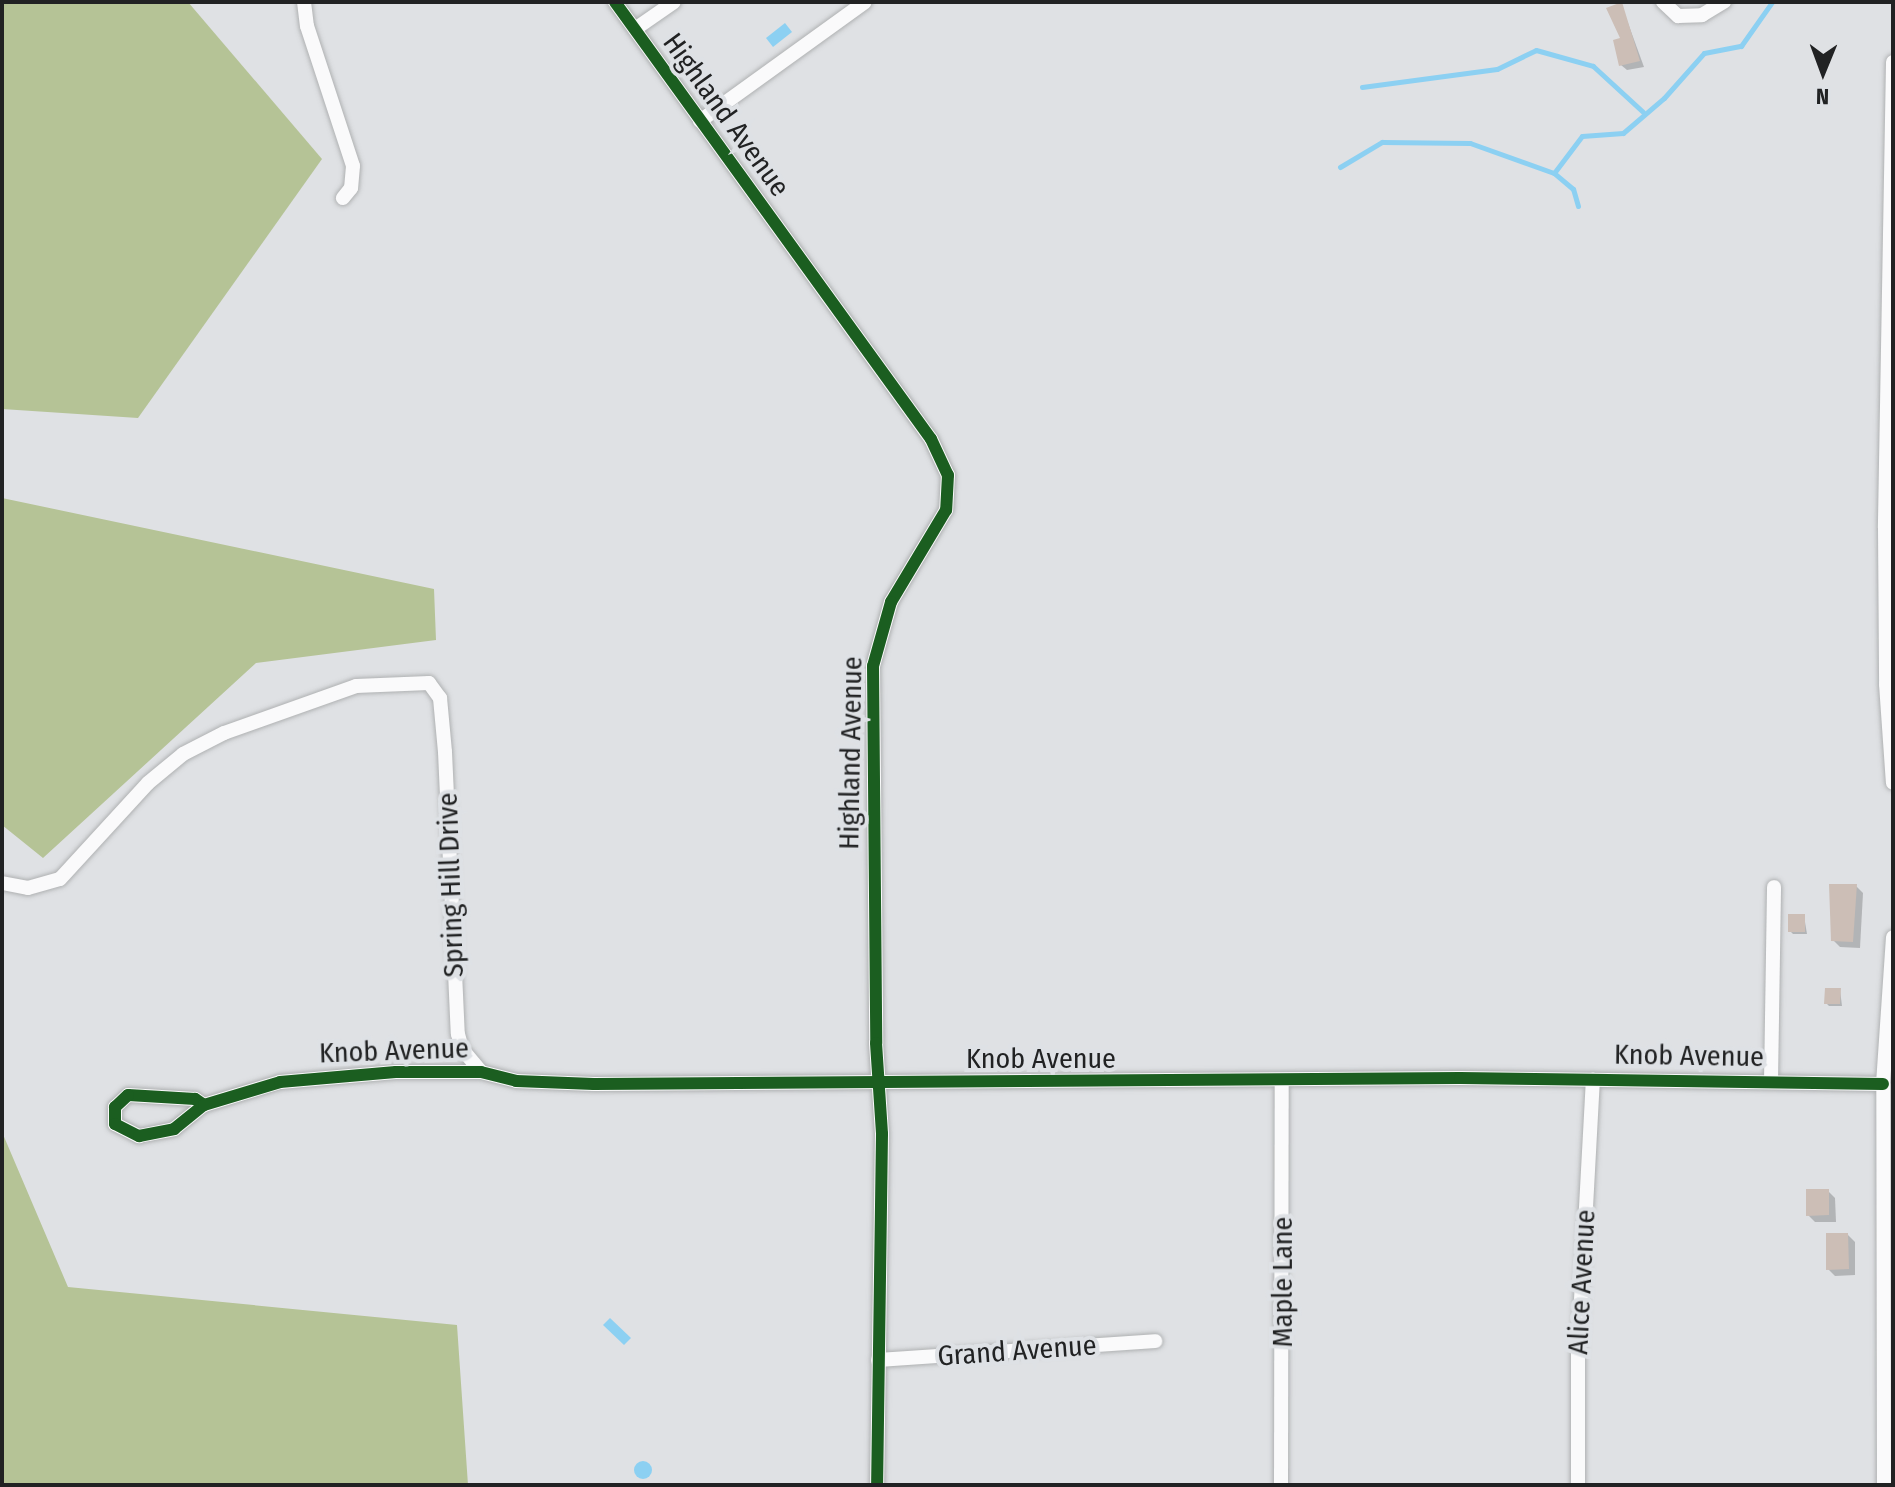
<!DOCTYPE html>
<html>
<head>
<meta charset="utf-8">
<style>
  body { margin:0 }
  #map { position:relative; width:1895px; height:1487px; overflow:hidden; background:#dfe1e4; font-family:"Fira Sans Condensed",sans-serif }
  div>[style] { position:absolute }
  .forest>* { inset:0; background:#b5c396 }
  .water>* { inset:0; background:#8cd0f2 }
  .round { border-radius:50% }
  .shadow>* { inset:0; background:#0003 }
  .stream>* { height:5px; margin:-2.5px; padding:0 2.5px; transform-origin:2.5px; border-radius:2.5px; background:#8cd0f2 }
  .building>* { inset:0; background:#ccbeb6 }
  .roads { filter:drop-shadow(0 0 2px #afb1b2) drop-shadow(0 0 2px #afb1b2) }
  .minor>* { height:14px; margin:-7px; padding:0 7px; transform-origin:7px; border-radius:7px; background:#fafafb }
  .cycleway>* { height:12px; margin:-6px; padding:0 6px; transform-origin:6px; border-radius:6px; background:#1b5e20 }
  span { translate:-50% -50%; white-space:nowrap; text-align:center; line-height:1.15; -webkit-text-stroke:8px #dee1e5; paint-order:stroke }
  .street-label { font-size:28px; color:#212223 }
  .frame { position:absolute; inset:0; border:4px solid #212223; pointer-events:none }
  .north { position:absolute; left:1783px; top:32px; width:80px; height:80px; -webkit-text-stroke:6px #dee1e5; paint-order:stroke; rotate:181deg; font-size:22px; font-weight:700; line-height:32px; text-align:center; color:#212223 }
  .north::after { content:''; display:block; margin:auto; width:28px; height:36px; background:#212223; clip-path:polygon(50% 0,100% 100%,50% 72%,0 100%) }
</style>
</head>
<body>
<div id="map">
  <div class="forest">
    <div style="clip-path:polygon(2px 2px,188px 2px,322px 159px,138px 418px,2px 409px)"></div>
    <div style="clip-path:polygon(2px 498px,434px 589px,436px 640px,256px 663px,43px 858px,2px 825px)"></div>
    <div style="clip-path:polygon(2px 1132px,68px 1287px,457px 1325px,468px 1485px,2px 1485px)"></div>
  </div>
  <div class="water">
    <div style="clip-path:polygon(785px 23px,792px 32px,773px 47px,766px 38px)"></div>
    <div style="clip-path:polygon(610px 1318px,631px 1338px,624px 1345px,603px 1325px)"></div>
    <div class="round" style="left:634px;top:1461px;width:18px;height:18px"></div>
  </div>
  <div class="shadow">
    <div style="clip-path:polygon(1621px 4px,1644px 67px,1627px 70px,1621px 65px)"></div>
    <div style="clip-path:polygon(1856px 886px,1863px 893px,1860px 948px,1840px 947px,1833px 940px)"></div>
    <div style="clip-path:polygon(1804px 916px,1807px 934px,1793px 934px,1790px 931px)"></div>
    <div style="clip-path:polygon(1840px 990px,1842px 1006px,1829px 1006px,1826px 1003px)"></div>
    <div style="clip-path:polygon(1828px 1191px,1835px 1198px,1836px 1222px,1815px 1222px,1808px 1215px)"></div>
    <div style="clip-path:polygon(1848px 1235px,1855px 1242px,1855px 1275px,1835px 1276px,1828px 1269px)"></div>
  </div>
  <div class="stream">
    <div style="left:1362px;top:87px;width:136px;rotate:-7.6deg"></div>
    <div style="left:1497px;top:69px;width:43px;rotate:-26deg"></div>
    <div style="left:1536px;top:50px;width:59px;rotate:15.7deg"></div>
    <div style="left:1593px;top:66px;width:68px;rotate:42.6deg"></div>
    <div style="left:1340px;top:167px;width:49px;rotate:-30.8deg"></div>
    <div style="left:1382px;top:142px;width:88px;rotate:0.7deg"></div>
    <div style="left:1470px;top:143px;width:89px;rotate:19.7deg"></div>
    <div style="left:1578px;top:206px;width:18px;rotate:-106deg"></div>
    <div style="left:1573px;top:189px;width:25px;rotate:-140deg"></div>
    <div style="left:1554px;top:173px;width:46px;rotate:-52.9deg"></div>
    <div style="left:1582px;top:136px;width:41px;rotate:-4.2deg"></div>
    <div style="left:1623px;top:133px;width:54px;rotate:-40.5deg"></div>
    <div style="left:1664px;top:98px;width:60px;rotate:-48.4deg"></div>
    <div style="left:1704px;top:53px;width:38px;rotate:-11deg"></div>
    <div style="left:1741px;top:46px;width:54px;rotate:-54.8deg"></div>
  </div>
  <div class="building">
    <div style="clip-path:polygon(1622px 2px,1640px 61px,1619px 66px,1613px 40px,1620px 38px,1606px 8px)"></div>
    <div style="clip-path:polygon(1829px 884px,1857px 884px,1853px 942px,1831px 941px)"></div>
    <div style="clip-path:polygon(1788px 914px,1805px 914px,1805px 932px,1788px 932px)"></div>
    <div style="clip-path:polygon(1825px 988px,1841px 988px,1840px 1004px,1824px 1004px)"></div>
    <div style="clip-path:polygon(1806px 1189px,1829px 1189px,1829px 1215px,1806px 1216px)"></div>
    <div style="clip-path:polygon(1826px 1233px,1848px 1233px,1849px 1269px,1826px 1270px)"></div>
  </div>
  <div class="roads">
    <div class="minor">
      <div style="left:304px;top:2px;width:24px;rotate:83deg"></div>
      <div style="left:307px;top:26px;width:147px;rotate:71.8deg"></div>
      <div style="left:353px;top:166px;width:22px;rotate:95deg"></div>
      <div style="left:351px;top:188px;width:13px;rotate:129deg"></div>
      <div style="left:615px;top:2px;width:539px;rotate:54.13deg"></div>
      <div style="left:931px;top:439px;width:40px;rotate:65deg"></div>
      <div style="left:948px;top:475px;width:35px;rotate:93deg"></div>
      <div style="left:946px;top:510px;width:107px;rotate:120.9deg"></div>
      <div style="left:891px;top:602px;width:66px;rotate:105.7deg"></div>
      <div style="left:873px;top:666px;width:377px;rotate:89.5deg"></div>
      <div style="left:876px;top:1043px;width:91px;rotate:86.2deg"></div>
      <div style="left:882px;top:1134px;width:351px;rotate:90.8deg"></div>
      <div style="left:1663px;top:2px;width:21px;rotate:43deg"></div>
      <div style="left:1678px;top:16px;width:24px;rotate:-2deg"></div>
      <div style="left:1702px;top:15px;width:26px;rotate:-31deg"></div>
      <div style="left:635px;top:29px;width:47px;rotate:-34.7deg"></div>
      <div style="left:1893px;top:62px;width:466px;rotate:91deg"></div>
      <div style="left:1885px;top:528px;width:156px;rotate:89.6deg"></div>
      <div style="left:1886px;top:684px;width:99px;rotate:86deg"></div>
      <div style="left:700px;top:121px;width:203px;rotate:-35.8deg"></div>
      <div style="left:2px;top:883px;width:26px;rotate:11deg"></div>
      <div style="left:28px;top:888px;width:33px;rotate:-16deg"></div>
      <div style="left:60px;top:879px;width:130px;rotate:-47.5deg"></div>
      <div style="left:148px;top:783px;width:45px;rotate:-39.6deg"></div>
      <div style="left:183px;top:754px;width:46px;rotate:-27.1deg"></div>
      <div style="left:224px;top:733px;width:140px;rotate:-19.6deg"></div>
      <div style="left:356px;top:686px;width:73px;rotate:-2.4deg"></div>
      <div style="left:429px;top:683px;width:19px;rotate:54deg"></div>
      <div style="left:440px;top:698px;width:54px;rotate:84.7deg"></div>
      <div style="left:445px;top:752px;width:282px;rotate:87.4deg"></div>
      <div style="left:458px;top:1034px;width:16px;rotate:75deg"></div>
      <div style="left:462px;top:1049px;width:30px;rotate:50deg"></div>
      <div style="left:1771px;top:1081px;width:194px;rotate:-89.1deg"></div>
      <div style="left:204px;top:1105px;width:11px;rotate:-146deg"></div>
      <div style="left:195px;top:1099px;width:67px;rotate:-176.6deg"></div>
      <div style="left:128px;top:1095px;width:18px;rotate:137deg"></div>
      <div style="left:115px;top:1107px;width:17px;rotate:90deg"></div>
      <div style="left:115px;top:1124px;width:27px;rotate:27deg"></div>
      <div style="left:139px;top:1136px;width:36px;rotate:-11deg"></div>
      <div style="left:174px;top:1129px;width:38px;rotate:-39deg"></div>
      <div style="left:204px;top:1105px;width:79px;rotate:-16.8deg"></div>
      <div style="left:280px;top:1082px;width:116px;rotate:-4.9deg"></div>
      <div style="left:396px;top:1072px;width:85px"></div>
      <div style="left:481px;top:1072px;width:36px;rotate:14deg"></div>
      <div style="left:516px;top:1081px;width:78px;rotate:2.2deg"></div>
      <div style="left:594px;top:1084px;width:866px;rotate:-0.4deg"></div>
      <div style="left:1460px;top:1078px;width:423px;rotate:0.8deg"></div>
      <div style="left:878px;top:1360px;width:278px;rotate:-3.9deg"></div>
      <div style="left:1281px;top:1485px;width:405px;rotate:-89.9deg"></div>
      <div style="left:1578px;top:1485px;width:130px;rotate:-90deg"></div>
      <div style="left:1578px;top:1355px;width:276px;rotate:-86.9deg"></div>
      <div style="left:1884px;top:1485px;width:401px;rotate:-90.1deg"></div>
      <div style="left:1883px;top:1084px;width:147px;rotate:-86.1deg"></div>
    </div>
  </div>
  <div class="cycleway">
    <div style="left:615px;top:2px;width:539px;rotate:54.13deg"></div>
    <div style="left:931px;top:439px;width:40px;rotate:65deg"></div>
    <div style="left:948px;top:475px;width:35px;rotate:93deg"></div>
    <div style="left:946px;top:510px;width:107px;rotate:120.9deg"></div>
    <div style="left:891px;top:602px;width:66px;rotate:105.7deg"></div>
    <div style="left:873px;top:666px;width:377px;rotate:89.5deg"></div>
    <div style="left:876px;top:1043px;width:91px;rotate:86.2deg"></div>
    <div style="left:882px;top:1134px;width:351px;rotate:90.8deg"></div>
    <div style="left:204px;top:1105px;width:11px;rotate:-146deg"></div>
    <div style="left:195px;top:1099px;width:67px;rotate:-176.6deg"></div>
    <div style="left:128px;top:1095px;width:18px;rotate:137deg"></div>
    <div style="left:115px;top:1107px;width:17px;rotate:90deg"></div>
    <div style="left:115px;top:1124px;width:27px;rotate:27deg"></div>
    <div style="left:139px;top:1136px;width:36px;rotate:-11deg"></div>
    <div style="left:174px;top:1129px;width:38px;rotate:-39deg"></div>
    <div style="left:204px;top:1105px;width:79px;rotate:-16.8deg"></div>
    <div style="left:280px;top:1082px;width:116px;rotate:-4.9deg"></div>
    <div style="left:396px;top:1072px;width:85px"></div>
    <div style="left:481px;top:1072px;width:36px;rotate:14deg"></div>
    <div style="left:516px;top:1081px;width:78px;rotate:2.2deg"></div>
    <div style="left:594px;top:1084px;width:866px;rotate:-0.4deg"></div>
    <div style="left:1460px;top:1078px;width:423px;rotate:0.8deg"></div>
  </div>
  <div class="street-label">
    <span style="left:726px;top:115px;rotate:54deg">Highland Avenue</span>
    <span style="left:851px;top:753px;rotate:-89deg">Highland Avenue</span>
    <span style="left:451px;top:885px;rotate:-92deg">Spring Hill Drive</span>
    <span style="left:394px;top:1051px;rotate:-2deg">Knob Avenue</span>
    <span style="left:1689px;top:1056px;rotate:1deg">Knob Avenue</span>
    <span style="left:1041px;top:1059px">Knob Avenue</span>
    <span style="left:1283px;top:1282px;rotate:-90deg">Maple Lane</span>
    <span style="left:1582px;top:1282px;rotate:-87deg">Alice Avenue</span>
    <span style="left:1017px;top:1351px;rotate:-4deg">Grand Avenue</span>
  </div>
  <div class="frame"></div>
  <div class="north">N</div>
</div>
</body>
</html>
